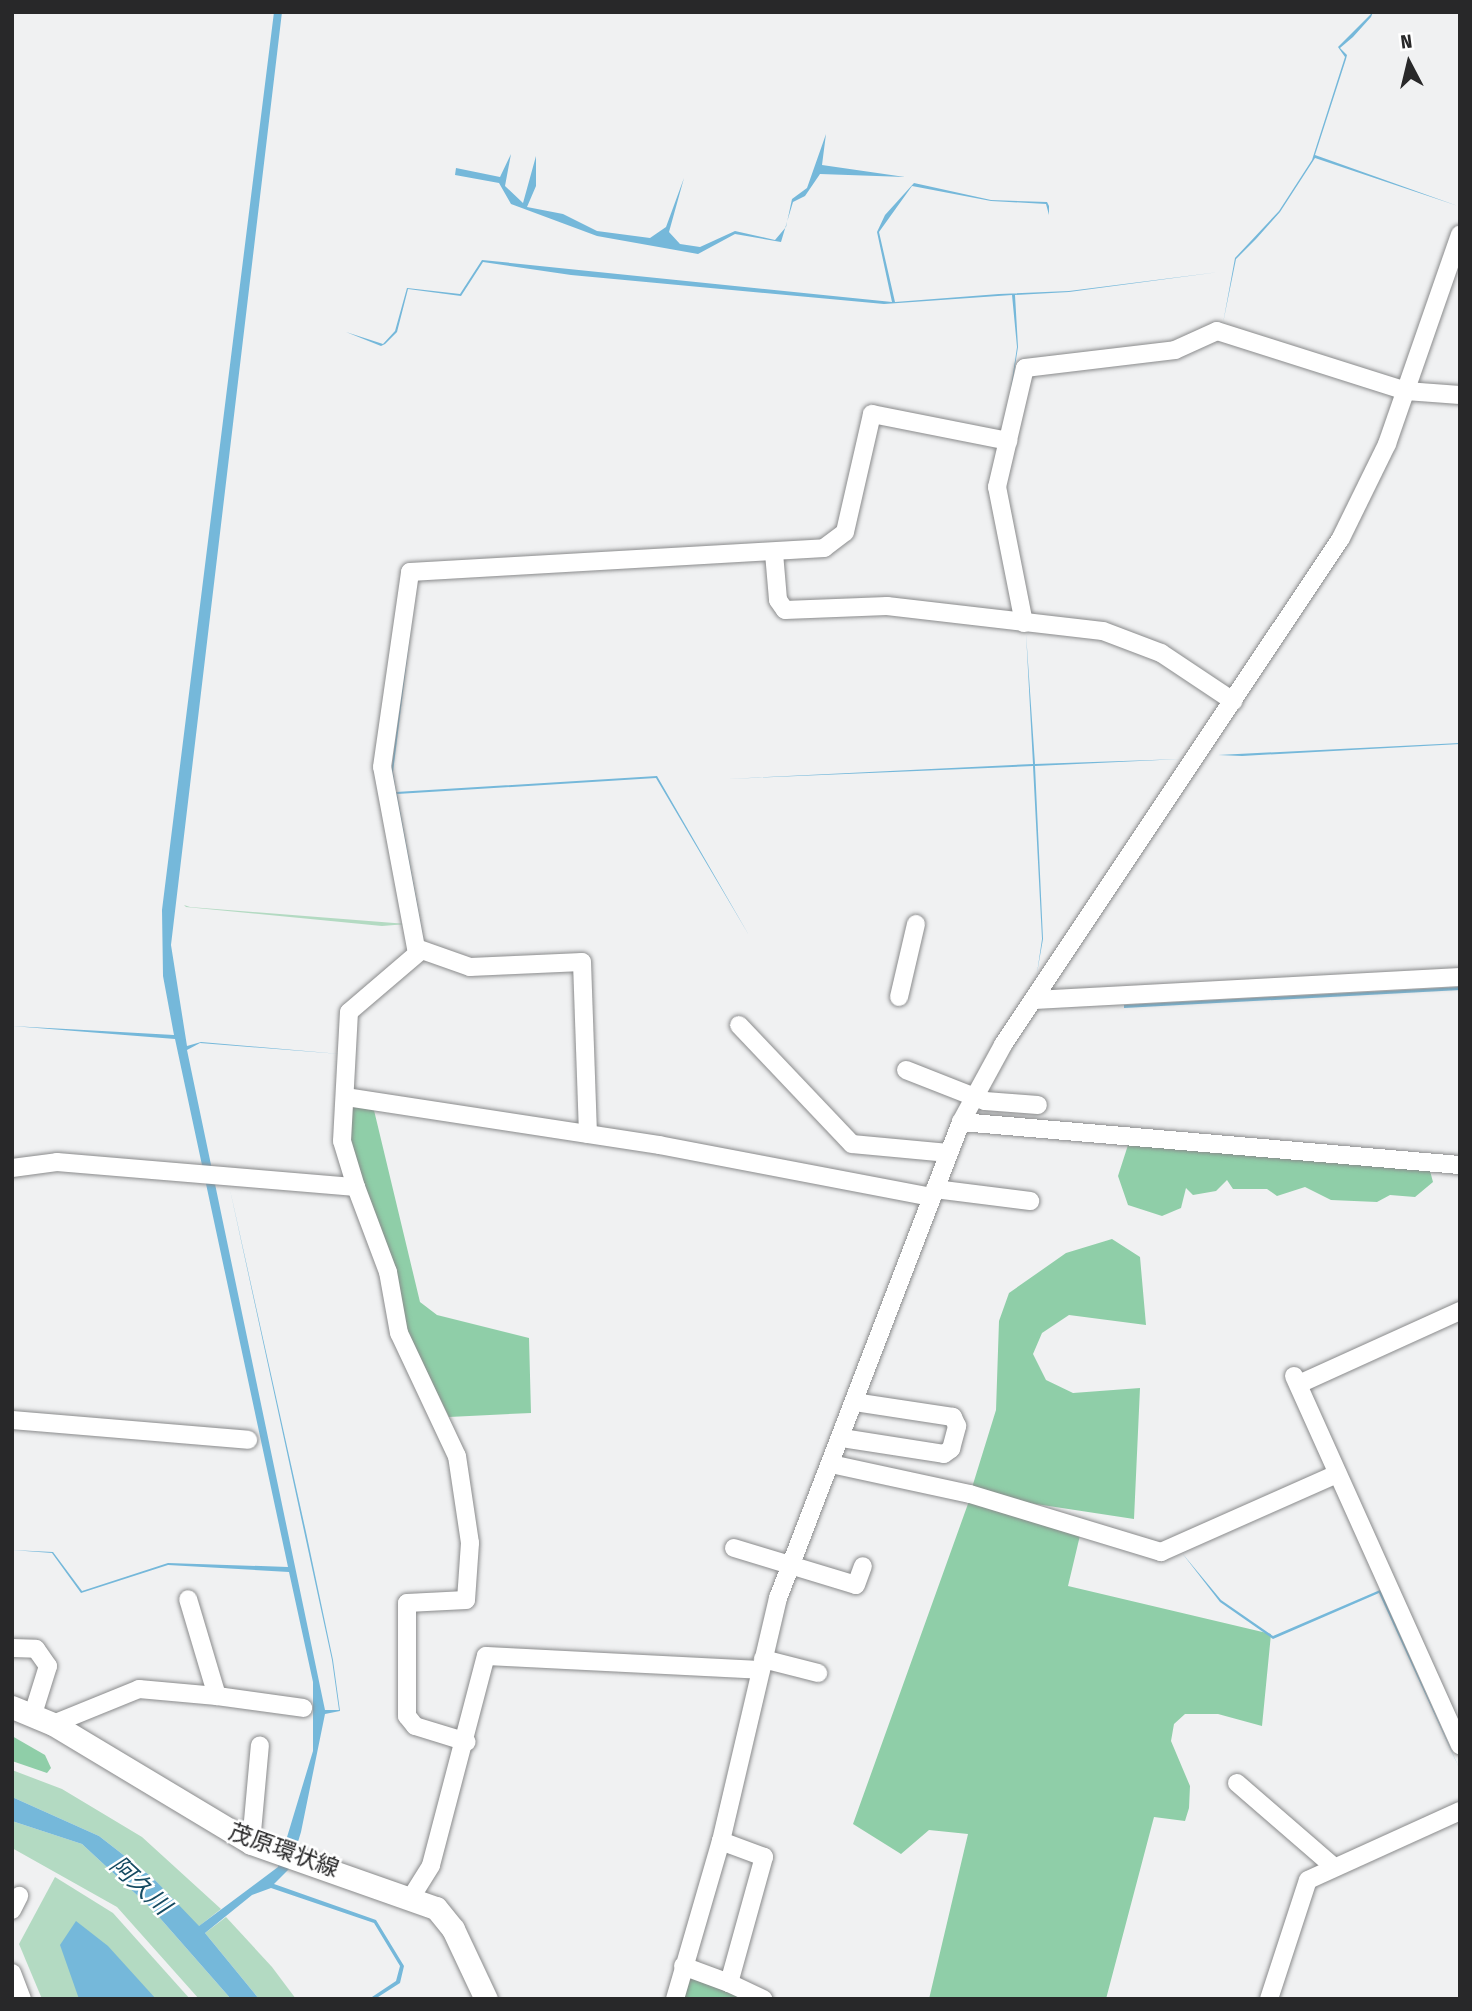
<!DOCTYPE html>
<html>
<head>
<meta charset="utf-8">
<style>
  body { margin:0 }
  #map { position:relative; width:1472px; height:2011px; overflow:hidden; background:#f0f1f2; font-family:"Fira Sans Condensed","Noto Sans JP",sans-serif }
  div>[style] { position:absolute }
  .green>* { inset:0; background:#b3dac2 }
  .forest>* { inset:0; background:#8fcea8 }
  .water>* { inset:0; background:#75b8da }
  .roads { filter:drop-shadow(0 0 2px #8a8b8c) drop-shadow(0 0 2px #8a8b8c) }
  .minor>* { height:18px; margin:-9px; padding:0 9px; transform-origin:9px; border-radius:9px; background:#fff }
  .major>* { height:23px; margin:-11.5px; padding:0 11.5px; transform-origin:11.5px; border-radius:11.5px; background:#fff }
  span { translate:-50% -50%; white-space:nowrap; text-align:center; line-height:1.15; -webkit-text-stroke:5px #fff; paint-order:stroke }
  .street-label { font-size:23px; color:#282829 }
  .water-label { font-size:24px; color:#154b63; font-style:italic }
  .frame { position:absolute; inset:0; border:14px solid #282829; pointer-events:none }
  .north { position:absolute; left:1374px; top:28px; width:70px; height:70px; -webkit-text-stroke:5px #fff; paint-order:stroke; rotate:353deg; font-size:19px; font-weight:700; line-height:28px; text-align:center; color:#282829 }
  .north::after { content:''; display:block; margin:auto; width:24px; height:32px; background:#282829; clip-path:polygon(50% 0,100% 100%,50% 72%,0 100%) }
</style>
</head>
<body>
<div id="map">
  <div class="green">
    <div style="clip-path:polygon(184px 905px,190px 907px,407px 924px,382px 926px,186px 907px)"></div>
    <div style="clip-path:polygon(12px 1770px,62px 1789px,142px 1837px,221px 1909px,198px 1927px,153px 1878px,99px 1836px,12px 1797px)"></div>
    <div style="clip-path:polygon(12px 1821px,82px 1844px,152px 1909px,231px 1999px,199px 1999px,117px 1907px,12px 1848px)"></div>
    <div style="clip-path:polygon(55px 1877px,113px 1913px,190px 1999px,42px 1999px,19px 1944px)"></div>
    <div style="clip-path:polygon(226px 1917px,272px 1967px,296px 1999px,259px 1999px,205px 1933px)"></div>
  </div>
  <div class="forest">
    <div style="clip-path:polygon(352px 1105px,373px 1106px,420px 1302px,437px 1315px,529px 1338px,531px 1413px,449px 1417px,395px 1306px,347px 1132px)"></div>
    <div style="clip-path:polygon(1128px 1145px,1429px 1167px,1433px 1182px,1415px 1197px,1390px 1195px,1377px 1202px,1331px 1200px,1305px 1187px,1277px 1196px,1267px 1189px,1233px 1189px,1227px 1180px,1216px 1191px,1193px 1195px,1186px 1188px,1181px 1208px,1162px 1216px,1128px 1205px,1118px 1176px)"></div>
    <div style="clip-path:polygon(1112px 1239px,1140px 1257px,1146px 1325px,1069px 1315px,1042px 1333px,1033px 1354px,1046px 1380px,1073px 1393px,1140px 1388px,1134px 1519px,970px 1494px,996px 1410px,999px 1321px,1009px 1293px,1066px 1253px)"></div>
    <div style="clip-path:polygon(969px 1501px,1082px 1527px,1068px 1586px,1271px 1634px,1262px 1726px,1218px 1714px,1185px 1714px,1174px 1724px,1171px 1741px,1190px 1786px,1189px 1808px,1185px 1821px,1154px 1817px,1106px 1999px,929px 1999px,968px 1834px,929px 1830px,901px 1854px,853px 1824px)"></div>
    <div style="clip-path:polygon(12px 1736px,45px 1755px,51px 1768px,47px 1773px,12px 1761px)"></div>
    <div style="clip-path:polygon(683px 1966px,763px 1999px,676px 1999px)"></div>
  </div>
  <div class="water">
    <div style="clip-path:polygon(274px 12px,282px 12px,171px 945px,187px 1046px,201px 1042px,340px 1054px,200px 1043px,187px 1050px,325px 1710px,339px 1710px,332px 1660px,229px 1185px,306px 1532px,333px 1660px,340px 1711px,325px 1714px,301px 1832px,290px 1868px,274px 1884px,376px 1920px,404px 1966px,400px 1983px,375px 1999px,369px 1999px,396px 1981px,400px 1966px,374px 1923px,271px 1888px,252px 1895px,205px 1933px,259px 1999px,231px 1999px,152px 1909px,82px 1844px,12px 1821px,12px 1797px,99px 1836px,153px 1878px,199px 1926px,278px 1867px,313px 1751px,313px 1682px,289px 1572px,168px 1565px,81px 1593px,52px 1553px,12px 1550px,53px 1552px,82px 1591px,168px 1563px,288px 1567px,175px 1039px,12px 1026px,174px 1035px,163px 976px,162px 910px)"></div>
    <div style="clip-path:polygon(1373px 12px,1371px 17px,1353px 37px,1340px 48px,1347px 55px,1346px 59px,1315px 155px,1458px 206px,1315px 158px,1280px 212px,1256px 239px,1236px 259px,1223px 323px,1235px 258px,1279px 211px,1312px 160px,1345px 57px,1338px 47px)"></div>
    <div style="clip-path:polygon(826px 134px,822px 165px,905px 177px,820px 174px,805px 196px,793px 202px,781px 242px,735px 234px,698px 254px,597px 236px,511px 204px,499px 183px,455px 175px,456px 168px,500px 177px,511px 154px,505px 186px,523px 203px,536px 156px,536px 186px,527px 207px,563px 214px,597px 231px,650px 238px,666px 227px,684px 178px,669px 232px,680px 244px,700px 247px,735px 231px,775px 240px,786px 227px,792px 199px,807px 188px)"></div>
    <div style="clip-path:polygon(914px 183px,991px 200px,1047px 202px,1049px 206px,1049px 215px,1046px 204px,991px 201px,912px 186px,879px 232px,895px 302px,999px 294px,1069px 291px,1219px 272px,1069px 292px,1015px 295px,1018px 347px,1004px 435px,1017px 347px,1012px 295px,884px 304px,571px 275px,483px 262px,461px 296px,408px 289px,397px 332px,385px 344px,381px 346px,346px 332px,383px 344px,395px 331px,407px 288px,460px 294px,482px 260px,892px 302px,877px 232px,885px 215px)"></div>
    <div style="clip-path:polygon(417px 579px,393px 772px,396px 792px,657px 776px,750px 937px,656px 778px,397px 794px,425px 946px,391px 773px)"></div>
    <div style="clip-path:polygon(1026px 633px,1035px 764px,1181px 759px,1035px 766px,1043px 939px,1037px 973px,1042px 939px,1033px 766px,726px 779px,1033px 764px)"></div>
    <div style="clip-path:polygon(1460px 743px,1460px 744px,1242px 756px,1218px 755px)"></div>
    <div style="clip-path:polygon(1460px 987px,1460px 990px,1124px 1008px,1124px 1005px)"></div>
    <div style="clip-path:polygon(1182px 1553px,1221px 1600px,1273px 1636px,1380px 1590px,1460px 1770px,1379px 1593px,1273px 1639px,1220px 1602px)"></div>
    <div style="clip-path:polygon(76px 1921px,108px 1946px,156px 1999px,79px 1999px,60px 1945px)"></div>
  </div>
  <div class="roads">
    <div class="minor">
      <div style="left:774px;top:553px;width:47px;rotate:85.1deg"></div>
      <div style="left:778px;top:600px;width:12px;rotate:55deg"></div>
      <div style="left:785px;top:610px;width:102px;rotate:-2.2deg"></div>
      <div style="left:887px;top:606px;width:217px;rotate:6.6deg"></div>
      <div style="left:1103px;top:631px;width:62px;rotate:20.8deg"></div>
      <div style="left:1161px;top:653px;width:87px;rotate:33.7deg"></div>
      <div style="left:1024px;top:623px;width:139px;rotate:-101.2deg"></div>
      <div style="left:997px;top:487px;width:122px;rotate:-76.8deg"></div>
      <div style="left:1025px;top:368px;width:151px;rotate:-6.8deg"></div>
      <div style="left:1175px;top:350px;width:46px;rotate:-24.3deg"></div>
      <div style="left:1217px;top:331px;width:198px;rotate:17.6deg"></div>
      <div style="left:1406px;top:391px;width:54px;rotate:4.2deg"></div>
      <div style="left:899px;top:997px;width:75px;rotate:-76.9deg"></div>
      <div style="left:1034px;top:1000px;width:427px;rotate:-3.1deg"></div>
      <div style="left:739px;top:1025px;width:164px;rotate:46.5deg"></div>
      <div style="left:852px;top:1144px;width:97px;rotate:5.3deg"></div>
      <div style="left:906px;top:1070px;width:85px;rotate:21.4deg"></div>
      <div style="left:985px;top:1101px;width:53px;rotate:4.3deg"></div>
      <div style="left:346px;top:1097px;width:317px;rotate:8.7deg"></div>
      <div style="left:659px;top:1145px;width:278px;rotate:10.8deg"></div>
      <div style="left:961px;top:1122px;width:501px;rotate:4.93deg"></div>
      <div style="left:588px;top:1134px;width:172px;rotate:-92deg"></div>
      <div style="left:582px;top:962px;width:112px;rotate:177.4deg"></div>
      <div style="left:470px;top:967px;width:57px;rotate:-160.6deg"></div>
      <div style="left:416px;top:948px;width:184px;rotate:-100.6deg"></div>
      <div style="left:382px;top:767px;width:197px;rotate:-81.8deg"></div>
      <div style="left:410px;top:572px;width:415px;rotate:-3.3deg"></div>
      <div style="left:824px;top:548px;width:26px;rotate:-37deg"></div>
      <div style="left:845px;top:532px;width:121px;rotate:-77.1deg"></div>
      <div style="left:872px;top:414px;width:139px;rotate:11.2deg"></div>
      <div style="left:12px;top:1168px;width:45px;rotate:-7.6deg"></div>
      <div style="left:57px;top:1162px;width:300px;rotate:4.8deg"></div>
      <div style="left:356px;top:1187px;width:48px;rotate:-106.9deg"></div>
      <div style="left:342px;top:1141px;width:129px;rotate:-86.9deg"></div>
      <div style="left:349px;top:1012px;width:91px;rotate:-40.5deg"></div>
      <div style="left:356px;top:1187px;width:91px;rotate:69.4deg"></div>
      <div style="left:388px;top:1272px;width:62px;rotate:79.8deg"></div>
      <div style="left:399px;top:1333px;width:136px;rotate:64.8deg"></div>
      <div style="left:457px;top:1456px;width:88px;rotate:81.5deg"></div>
      <div style="left:470px;top:1543px;width:57px;rotate:94deg"></div>
      <div style="left:466px;top:1600px;width:59px;rotate:177.1deg"></div>
      <div style="left:407px;top:1603px;width:113px;rotate:90deg"></div>
      <div style="left:407px;top:1716px;width:13px;rotate:51deg"></div>
      <div style="left:415px;top:1726px;width:54px;rotate:17.1deg"></div>
      <div style="left:935px;top:1189px;width:96px;rotate:7.2deg"></div>
      <div style="left:1294px;top:1376px;width:405px;rotate:65.8deg"></div>
      <div style="left:1299px;top:1384px;width:177px;rotate:-24.4deg"></div>
      <div style="left:12px;top:1420px;width:237px;rotate:4.8deg"></div>
      <div style="left:842px;top:1438px;width:103px;rotate:8.9deg"></div>
      <div style="left:944px;top:1454px;width:9px;rotate:-36deg"></div>
      <div style="left:951px;top:1449px;width:24px;rotate:-75deg"></div>
      <div style="left:957px;top:1426px;width:10px;rotate:-114deg"></div>
      <div style="left:953px;top:1417px;width:99px;rotate:-171.3deg"></div>
      <div style="left:831px;top:1464px;width:142px;rotate:12.2deg"></div>
      <div style="left:970px;top:1494px;width:200px;rotate:16.9deg"></div>
      <div style="left:1161px;top:1552px;width:193px;rotate:-23.9deg"></div>
      <div style="left:734px;top:1548px;width:127px;rotate:16.9deg"></div>
      <div style="left:856px;top:1585px;width:20px;rotate:-70deg"></div>
      <div style="left:12px;top:1648px;width:24px;rotate:2deg"></div>
      <div style="left:36px;top:1649px;width:21px;rotate:55deg"></div>
      <div style="left:48px;top:1666px;width:50px;rotate:107.4deg"></div>
      <div style="left:763px;top:1659px;width:57px;rotate:14.3deg"></div>
      <div style="left:217px;top:1696px;width:87px;rotate:7.9deg"></div>
      <div style="left:53px;top:1724px;width:93px;rotate:-22.1deg"></div>
      <div style="left:139px;top:1689px;width:78px;rotate:5.1deg"></div>
      <div style="left:217px;top:1696px;width:101px;rotate:-106.6deg"></div>
      <div style="left:1237px;top:1783px;width:128px;rotate:40.9deg"></div>
      <div style="left:251px;top:1843px;width:98px;rotate:-84.8deg"></div>
      <div style="left:412px;top:1896px;width:36px;rotate:-58deg"></div>
      <div style="left:431px;top:1865px;width:216px;rotate:-75.3deg"></div>
      <div style="left:486px;top:1656px;width:275px;rotate:2.9deg"></div>
      <div style="left:12px;top:1910px;width:16px;rotate:-63deg"></div>
      <div style="left:683px;top:1966px;width:49px;rotate:20.3deg"></div>
      <div style="left:729px;top:1983px;width:131px;rotate:-74.5deg"></div>
      <div style="left:764px;top:1857px;width:46px;rotate:-159.6deg"></div>
      <div style="left:12px;top:1973px;width:28px;rotate:69deg"></div>
      <div style="left:729px;top:1983px;width:38px;rotate:25deg"></div>
      <div style="left:675px;top:1999px;width:165px;rotate:-73.8deg"></div>
      <div style="left:721px;top:1841px;width:250px;rotate:-76.8deg"></div>
      <div style="left:778px;top:1598px;width:510px;rotate:-68.97deg"></div>
      <div style="left:961px;top:1122px;width:88px;rotate:-61.4deg"></div>
      <div style="left:1003px;top:1045px;width:609px;rotate:-56.31deg"></div>
      <div style="left:1341px;top:538px;width:105px;rotate:-63.9deg"></div>
      <div style="left:1387px;top:444px;width:222px;rotate:-70.8deg"></div>
      <div style="left:1269px;top:1999px;width:125px;rotate:-71.9deg"></div>
      <div style="left:1308px;top:1880px;width:167px;rotate:-24.4deg"></div>
    </div>
    <div class="major">
      <div style="left:12px;top:1707px;width:44px;rotate:22.5deg"></div>
      <div style="left:53px;top:1724px;width:231px;rotate:31deg"></div>
      <div style="left:251px;top:1843px;width:196px;rotate:19.4deg"></div>
      <div style="left:436px;top:1908px;width:27px;rotate:51deg"></div>
      <div style="left:453px;top:1929px;width:77px;rotate:64.8deg"></div>
    </div>
  </div>
  <div class="street-label">
    <span style="left:284px;top:1850px;rotate:20deg">茂原環状線</span>
  </div>
  <div class="water-label">
    <span style="left:140px;top:1886px;rotate:43deg">阿久川</span>
  </div>
  <div class="frame"></div>
  <div class="north">N</div>
</div>
</body>
</html>
